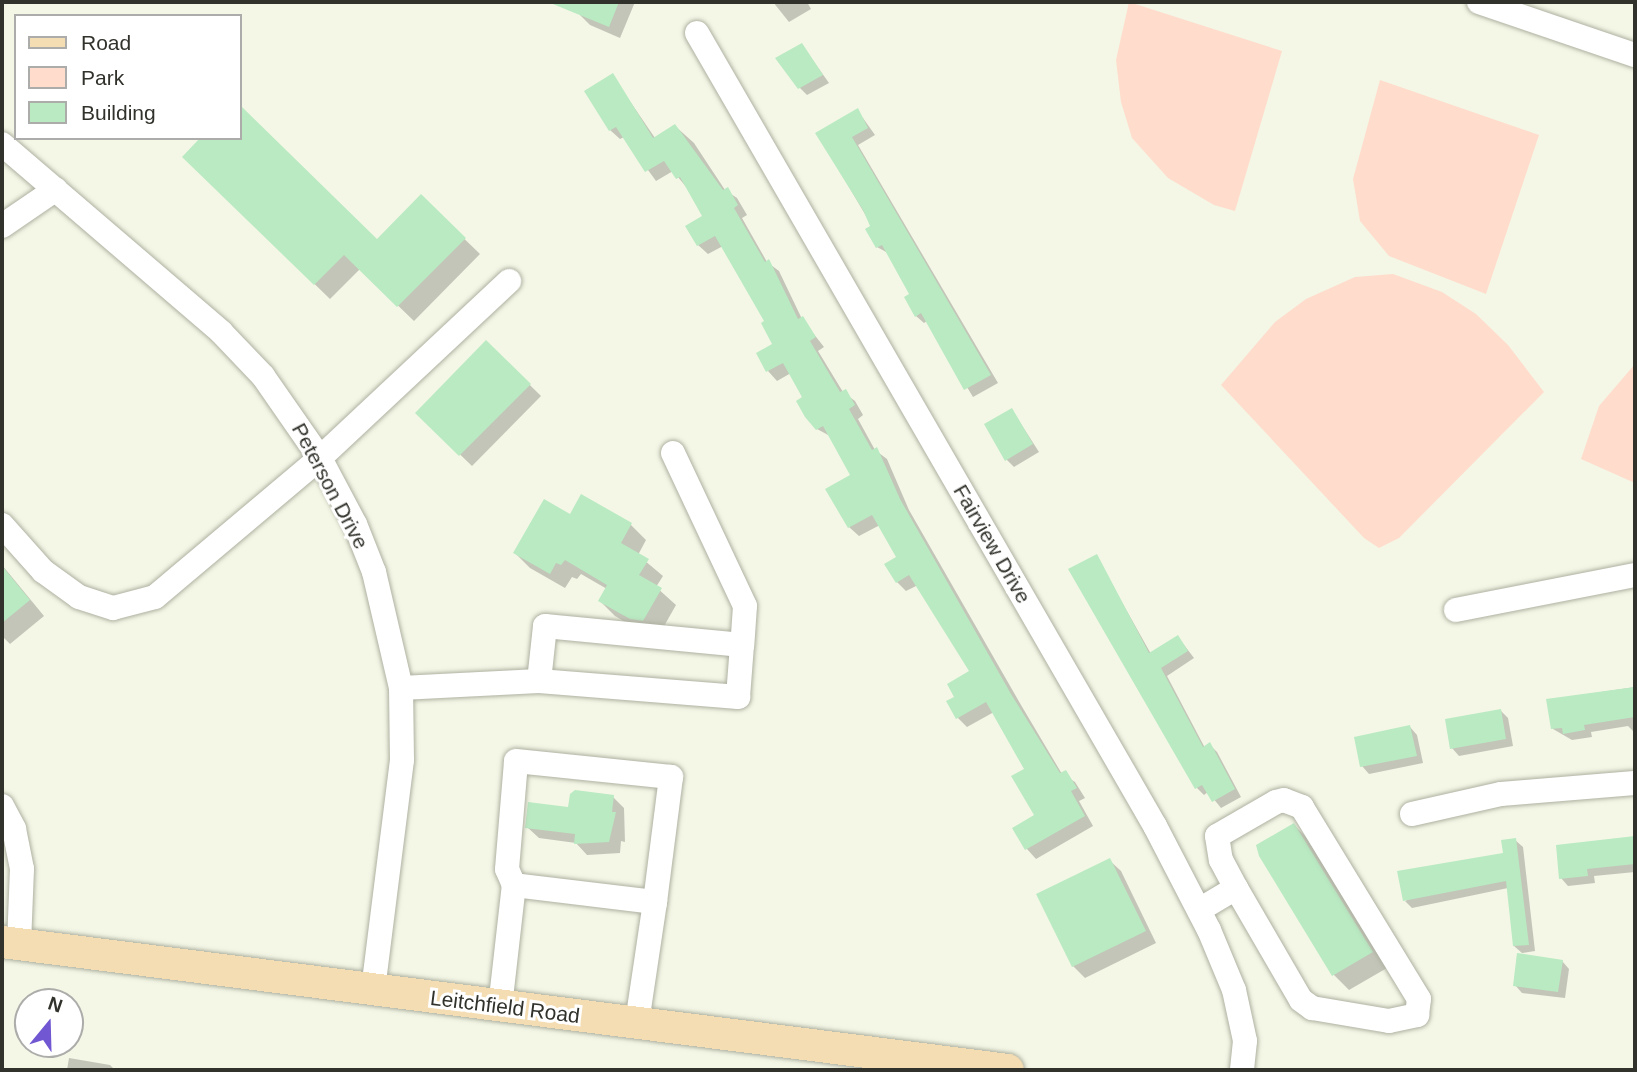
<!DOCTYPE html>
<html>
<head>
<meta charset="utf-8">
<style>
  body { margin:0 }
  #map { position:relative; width:1637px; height:1072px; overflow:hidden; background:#f4f7e6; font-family:Helvetica,sans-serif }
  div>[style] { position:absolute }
  .green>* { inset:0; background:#ffdccc }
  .shadow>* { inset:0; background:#0003 }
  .building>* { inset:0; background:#b9eac2 }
  .roads { filter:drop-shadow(0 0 2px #aeb1a1) drop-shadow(0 0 2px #aeb1a1) }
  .minor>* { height:24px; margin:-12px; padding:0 12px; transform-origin:12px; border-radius:12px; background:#fff }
  .major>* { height:32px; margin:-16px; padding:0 16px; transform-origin:16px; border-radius:16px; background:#f5ddb3 }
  span { translate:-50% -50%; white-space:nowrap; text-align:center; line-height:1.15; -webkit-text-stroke:6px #fff; paint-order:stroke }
  .street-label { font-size:21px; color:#30322b }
  .frame { position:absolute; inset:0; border:4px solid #30322b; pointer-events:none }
  .legend { position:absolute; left:14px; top:14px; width:228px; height:126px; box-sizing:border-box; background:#fff; border:2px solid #acadaa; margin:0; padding:9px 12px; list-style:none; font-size:21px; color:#30322b }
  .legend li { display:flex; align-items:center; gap:14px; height:35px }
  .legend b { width:35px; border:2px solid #acadaa }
  .north { position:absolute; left:14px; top:988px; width:70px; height:70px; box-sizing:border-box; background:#fff; border:2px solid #acadaa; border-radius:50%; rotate:19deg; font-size:19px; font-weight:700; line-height:28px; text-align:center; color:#30322b }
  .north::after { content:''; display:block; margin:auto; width:24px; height:32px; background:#7157d1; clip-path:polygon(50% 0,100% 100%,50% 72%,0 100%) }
</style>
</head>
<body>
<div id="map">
  <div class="green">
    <div style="clip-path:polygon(1129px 2px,1282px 51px,1235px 211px,1214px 205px,1168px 178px,1132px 138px,1121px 102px,1116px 60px)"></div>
    <div style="clip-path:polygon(1380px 80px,1539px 135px,1486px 294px,1389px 256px,1360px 221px,1353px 179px)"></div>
    <div style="clip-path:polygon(1393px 274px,1442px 292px,1476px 314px,1508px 345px,1544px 392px,1399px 538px,1379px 548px,1364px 538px,1221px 385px,1275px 322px,1306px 299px,1355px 277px)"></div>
    <div style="clip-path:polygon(1635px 364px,1635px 483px,1581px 459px,1599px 406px)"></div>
  </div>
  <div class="shadow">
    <div style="clip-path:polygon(583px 2px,635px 2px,620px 38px,590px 25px,578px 13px)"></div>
    <div style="clip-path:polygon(773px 2px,807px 2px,811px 9px,789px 22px)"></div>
    <div style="clip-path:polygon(802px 45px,829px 83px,807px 95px,800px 88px)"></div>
    <div style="clip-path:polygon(612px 75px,655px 138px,675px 126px,694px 143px,725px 190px,737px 198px,747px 215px,742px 218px,767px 262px,779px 271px,802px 319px,824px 347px,818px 351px,843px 392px,855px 401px,863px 415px,858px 419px,875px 450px,887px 459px,909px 510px,1021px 705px,1062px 774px,1075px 782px,1085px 798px,1079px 801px,1093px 826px,1036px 859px,1027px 849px,1015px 828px,1036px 816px,1027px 770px,994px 712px,967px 727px,958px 718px,956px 697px,972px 672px,918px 585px,906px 591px,897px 582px,899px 557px,880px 525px,859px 536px,849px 527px,852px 475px,830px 436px,817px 429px,791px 373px,777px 381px,768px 371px,775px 345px,767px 322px,723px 246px,708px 254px,698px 245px,704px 217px,687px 188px,673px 171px,656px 181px,624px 137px,620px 139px,610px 130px)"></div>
    <div style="clip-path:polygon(240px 107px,377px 241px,421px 197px,480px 254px,414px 321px,360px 269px,330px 299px,184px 157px,240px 138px)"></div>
    <div style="clip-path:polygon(858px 111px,875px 135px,858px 145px,998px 383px,973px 397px,927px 321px,924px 323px,916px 316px,912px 294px,888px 253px,877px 247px,872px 226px,817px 133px)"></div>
    <div style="clip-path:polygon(486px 342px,541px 396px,472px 466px,417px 413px)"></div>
    <div style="clip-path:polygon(1012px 410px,1039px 452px,1014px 467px,1006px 459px)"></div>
    <div style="clip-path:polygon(571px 516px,631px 525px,646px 540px,638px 555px,663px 576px,656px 587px,676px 605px,659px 635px,646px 634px,615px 616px,600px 601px,607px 589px,581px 574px,577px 579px,572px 577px,565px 588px,530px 568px,515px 553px)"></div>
    <div style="clip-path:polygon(1096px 556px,1151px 654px,1178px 637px,1194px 658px,1167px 676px,1205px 748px,1210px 745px,1217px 752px,1241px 797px,1221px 808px,1208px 792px,1204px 795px,1197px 788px)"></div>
    <div style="clip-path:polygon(2px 565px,44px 616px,10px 644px,2px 636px)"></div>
    <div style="clip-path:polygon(1635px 687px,1635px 733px,1628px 726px,1591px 732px,1592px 737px,1572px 740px,1553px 729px,1548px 700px)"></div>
    <div style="clip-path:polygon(1500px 710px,1508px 718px,1513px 746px,1459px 756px,1452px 748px)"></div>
    <div style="clip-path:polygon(1410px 727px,1417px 735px,1423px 763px,1369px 774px,1362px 766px)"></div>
    <div style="clip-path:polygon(613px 797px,624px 808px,625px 842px,621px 841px,620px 853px,587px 855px,576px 843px,539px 838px,527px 827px)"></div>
    <div style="clip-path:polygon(1294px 825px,1309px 840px,1387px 968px,1349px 990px,1334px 975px)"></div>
    <div style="clip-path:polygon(1635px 839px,1635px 872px,1594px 876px,1595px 883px,1568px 886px,1561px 878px,1558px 846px)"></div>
    <div style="clip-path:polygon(1515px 840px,1523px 847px,1535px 951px,1522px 953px,1514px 946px,1508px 888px,1412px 908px,1405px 901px,1504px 854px)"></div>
    <div style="clip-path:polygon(1109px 860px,1121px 871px,1156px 943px,1085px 978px,1073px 966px)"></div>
    <div style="clip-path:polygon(1562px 961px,1569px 969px,1565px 998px,1522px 993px,1515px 985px)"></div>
    <div style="clip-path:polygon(69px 1058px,110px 1065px,115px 1070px,67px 1070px)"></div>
  </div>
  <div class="building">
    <div style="clip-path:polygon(548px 2px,619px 2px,609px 27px)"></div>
    <div style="clip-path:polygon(802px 43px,823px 75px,798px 89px,775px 58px)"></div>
    <div style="clip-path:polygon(613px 73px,653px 138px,675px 124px,723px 190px,728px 187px,738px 205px,734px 208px,765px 262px,769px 259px,798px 319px,803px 316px,816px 337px,810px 341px,840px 392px,846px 389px,855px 405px,849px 409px,872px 450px,877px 447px,900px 499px,1011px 694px,1060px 773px,1066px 770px,1077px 788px,1071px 791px,1085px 816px,1025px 850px,1012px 828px,1034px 815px,1011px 776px,1024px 769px,986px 702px,956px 719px,946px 701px,954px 697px,947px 684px,969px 671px,909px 575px,896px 583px,884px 564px,896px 557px,872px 515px,848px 528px,825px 489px,850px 475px,823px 426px,816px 430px,805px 417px,796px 401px,802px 397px,783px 363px,766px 372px,756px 353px,772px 344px,761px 323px,764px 321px,715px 236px,697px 246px,685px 226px,702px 216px,680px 177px,676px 179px,664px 161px,645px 172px,616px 127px,609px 131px,584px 91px)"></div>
    <div style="clip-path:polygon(240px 105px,377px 239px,421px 194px,466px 238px,397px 307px,344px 255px,314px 285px,182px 157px,200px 138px,240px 138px)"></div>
    <div style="clip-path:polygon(858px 108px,868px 128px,852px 137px,991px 375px,964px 390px,921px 313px,915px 317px,904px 297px,909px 294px,882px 245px,876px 248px,865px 229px,870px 226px,863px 210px,815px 133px)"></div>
    <div style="clip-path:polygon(486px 340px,531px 384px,459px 456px,415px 413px)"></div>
    <div style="clip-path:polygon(1012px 408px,1033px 444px,1005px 461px,984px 424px)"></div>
    <div style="clip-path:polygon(581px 494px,632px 523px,621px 543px,649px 559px,639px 575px,662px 588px,643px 621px,630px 619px,598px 601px,607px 585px,565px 560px,561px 565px,556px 563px,550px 574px,513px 553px,544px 499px,570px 514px)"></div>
    <div style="clip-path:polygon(1097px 554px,1149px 653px,1178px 635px,1188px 651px,1161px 668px,1203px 747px,1210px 742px,1235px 789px,1212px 802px,1202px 785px,1195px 789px,1068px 569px)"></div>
    <div style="clip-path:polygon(2px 566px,30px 600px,2px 623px)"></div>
    <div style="clip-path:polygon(1635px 687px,1635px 717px,1584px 725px,1585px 730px,1563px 734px,1562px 728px,1551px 729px,1546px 699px)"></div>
    <div style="clip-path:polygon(1501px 709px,1506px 739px,1450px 749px,1445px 719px)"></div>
    <div style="clip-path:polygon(1410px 725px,1417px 756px,1360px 767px,1354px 737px)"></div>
    <div style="clip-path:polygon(575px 790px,614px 795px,612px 812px,616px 812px,609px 842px,574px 844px,575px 834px,525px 828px,528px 802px,568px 807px,570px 794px)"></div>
    <div style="clip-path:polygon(1294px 823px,1373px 952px,1332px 976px,1259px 856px,1256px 845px)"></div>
    <div style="clip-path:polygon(1635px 836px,1635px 864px,1587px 869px,1588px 876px,1559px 879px,1556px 845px)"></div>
    <div style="clip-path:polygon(1516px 838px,1529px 945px,1513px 946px,1506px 881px,1403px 901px,1397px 871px,1503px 853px,1501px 840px)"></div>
    <div style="clip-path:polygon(1110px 858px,1146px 931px,1072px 967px,1036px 894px)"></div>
    <div style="clip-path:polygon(1517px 953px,1563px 960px,1558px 992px,1513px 986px)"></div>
  </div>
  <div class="roads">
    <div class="minor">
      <div style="left:1479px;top:2px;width:165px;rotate:18.8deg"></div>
      <div style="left:697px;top:33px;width:916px;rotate:59.99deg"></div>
      <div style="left:1155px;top:826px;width:117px;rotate:62.6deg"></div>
      <div style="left:1209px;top:930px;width:65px;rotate:67.4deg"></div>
      <div style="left:1234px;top:990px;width:52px;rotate:77.8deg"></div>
      <div style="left:1245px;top:1041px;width:29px;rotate:96deg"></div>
      <div style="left:2px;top:144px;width:289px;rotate:40.6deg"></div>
      <div style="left:221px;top:332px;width:61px;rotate:46.3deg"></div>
      <div style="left:263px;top:376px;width:100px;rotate:55.2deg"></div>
      <div style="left:320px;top:458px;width:75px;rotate:62.1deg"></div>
      <div style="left:355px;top:524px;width:52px;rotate:68.4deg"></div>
      <div style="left:374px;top:572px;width:119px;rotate:76.9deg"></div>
      <div style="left:401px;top:688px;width:72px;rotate:89.2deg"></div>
      <div style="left:402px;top:760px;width:232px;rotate:97.2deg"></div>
      <div style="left:2px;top:226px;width:65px;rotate:-34.4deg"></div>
      <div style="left:673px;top:453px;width:169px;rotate:64.8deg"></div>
      <div style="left:745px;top:606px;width:39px;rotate:94deg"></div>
      <div style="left:2px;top:525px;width:62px;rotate:48.3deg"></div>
      <div style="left:43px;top:571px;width:44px;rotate:35.8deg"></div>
      <div style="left:79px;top:597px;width:36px;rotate:18deg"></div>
      <div style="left:113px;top:608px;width:43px;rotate:-14.7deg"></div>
      <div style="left:155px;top:597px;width:216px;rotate:-40.1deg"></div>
      <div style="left:320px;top:458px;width:259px;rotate:-43.1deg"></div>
      <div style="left:1456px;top:610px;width:182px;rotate:-11.1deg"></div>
      <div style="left:401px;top:688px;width:138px;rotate:-2.9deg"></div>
      <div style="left:539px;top:681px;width:200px;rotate:4.6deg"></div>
      <div style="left:738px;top:697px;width:52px;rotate:-85.6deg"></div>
      <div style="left:742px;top:645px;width:198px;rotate:-174.5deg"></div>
      <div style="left:545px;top:626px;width:55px;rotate:96.2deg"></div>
      <div style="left:2px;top:806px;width:26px;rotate:62deg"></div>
      <div style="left:14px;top:829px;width:41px;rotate:78.7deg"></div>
      <div style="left:22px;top:869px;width:76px;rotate:92.3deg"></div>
      <div style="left:1412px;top:814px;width:91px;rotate:-12.7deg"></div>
      <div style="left:1501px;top:794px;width:134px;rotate:-4.7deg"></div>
      <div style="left:514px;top:885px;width:17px;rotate:-114deg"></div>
      <div style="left:507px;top:869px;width:108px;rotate:-85.2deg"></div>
      <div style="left:516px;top:761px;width:156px;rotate:5.9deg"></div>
      <div style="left:671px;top:777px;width:126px;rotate:97.3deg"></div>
      <div style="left:1199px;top:910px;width:43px;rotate:-30.7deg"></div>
      <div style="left:1236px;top:888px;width:129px;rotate:59.9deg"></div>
      <div style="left:1301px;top:1000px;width:14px;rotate:36deg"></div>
      <div style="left:1312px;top:1008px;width:78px;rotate:9.6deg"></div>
      <div style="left:1389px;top:1021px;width:29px;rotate:-12deg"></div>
      <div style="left:1417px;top:1015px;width:16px;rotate:-83deg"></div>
      <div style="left:1419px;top:999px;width:225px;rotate:-121.4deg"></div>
      <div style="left:1302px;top:807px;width:19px;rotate:-159deg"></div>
      <div style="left:1284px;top:800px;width:8px;rotate:166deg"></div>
      <div style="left:1276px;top:802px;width:68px;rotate:150deg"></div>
      <div style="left:1217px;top:836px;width:24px;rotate:81deg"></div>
      <div style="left:1221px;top:860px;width:32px;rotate:62deg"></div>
      <div style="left:500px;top:1007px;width:123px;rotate:-83.5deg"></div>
      <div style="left:514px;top:885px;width:142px;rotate:6.9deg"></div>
      <div style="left:655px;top:902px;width:121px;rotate:98.5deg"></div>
    </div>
    <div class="major">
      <div style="left:2px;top:942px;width:1014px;rotate:7.25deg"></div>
    </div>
  </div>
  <div class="street-label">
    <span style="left:330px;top:486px;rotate:62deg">Peterson Drive</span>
    <span style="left:992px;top:544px;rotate:60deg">Fairview Drive</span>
    <span style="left:505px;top:1007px;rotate:7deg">Leitchfield Road</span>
  </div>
  <div class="frame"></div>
  <ul class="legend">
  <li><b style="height:9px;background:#f5ddb3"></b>Road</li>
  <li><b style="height:19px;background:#ffdccc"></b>Park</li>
  <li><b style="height:19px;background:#b9eac2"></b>Building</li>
  </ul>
  <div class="north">N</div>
</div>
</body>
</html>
